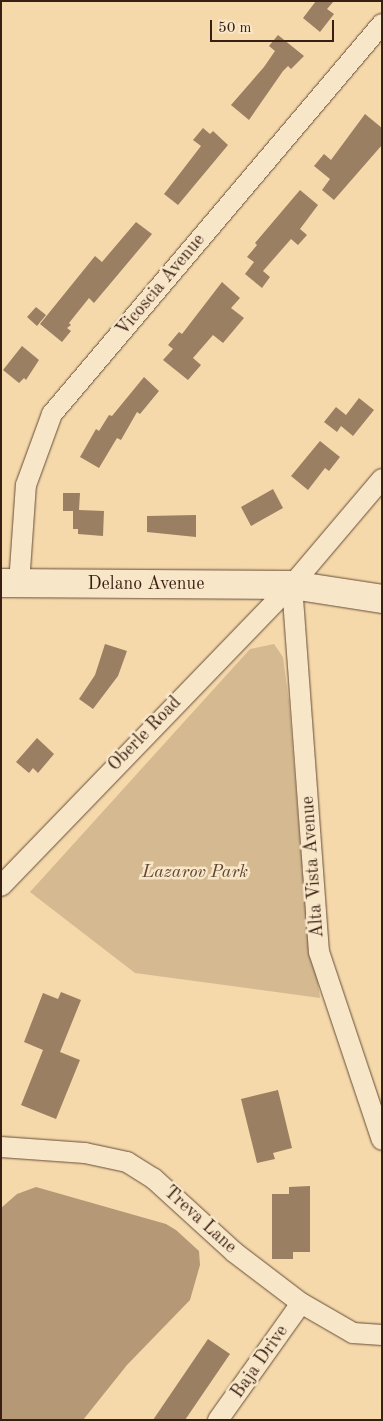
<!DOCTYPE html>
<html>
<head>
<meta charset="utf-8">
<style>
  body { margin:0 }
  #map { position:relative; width:383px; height:1421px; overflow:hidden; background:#f5d9ab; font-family:"Old Standard TT",serif }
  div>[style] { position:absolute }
  .green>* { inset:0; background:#d5b991 }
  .water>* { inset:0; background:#b59977 }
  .building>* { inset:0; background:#9a7f62 }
  .roads { filter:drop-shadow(0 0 1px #674d39) drop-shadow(0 0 1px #674d39) }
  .street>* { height:20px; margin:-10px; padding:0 10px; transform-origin:10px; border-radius:10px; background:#f8e6c8 }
  .secondary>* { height:28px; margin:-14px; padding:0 14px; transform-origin:14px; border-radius:14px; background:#f8e6c8 }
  span { translate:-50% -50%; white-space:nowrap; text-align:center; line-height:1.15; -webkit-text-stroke:5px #f8e6c8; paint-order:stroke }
  .street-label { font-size:18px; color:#381e13 }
  .park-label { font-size:18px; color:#5f4532; font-style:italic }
  .frame { position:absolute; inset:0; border:2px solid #381e13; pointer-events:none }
  .scale { position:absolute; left:210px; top:20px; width:124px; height:22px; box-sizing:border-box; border:2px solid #381e13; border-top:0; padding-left:6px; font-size:15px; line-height:18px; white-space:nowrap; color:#381e13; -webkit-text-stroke:4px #f8e6c8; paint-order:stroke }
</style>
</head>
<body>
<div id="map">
  <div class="green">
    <div style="clip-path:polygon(274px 644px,283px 657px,289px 702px,301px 851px,320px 998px,135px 973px,30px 892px,250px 649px)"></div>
  </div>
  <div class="water">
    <div style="clip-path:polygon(36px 1187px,166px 1224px,176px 1230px,199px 1251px,200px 1265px,190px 1300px,127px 1365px,83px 1420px,1px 1420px,1px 1208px,17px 1194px)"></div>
  </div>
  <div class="building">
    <div style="clip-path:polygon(316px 1px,334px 1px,327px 9px,334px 14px,320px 32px,303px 18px)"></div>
    <div style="clip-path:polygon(278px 35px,304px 56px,291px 69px,288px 66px,283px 71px,249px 120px,231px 105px,264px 67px,275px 51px,269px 46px)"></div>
    <div style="clip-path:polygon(365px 114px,382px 128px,382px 145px,334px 200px,322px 190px,330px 179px,314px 166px,324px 154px,331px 160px)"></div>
    <div style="clip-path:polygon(203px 128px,210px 134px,213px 131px,228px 145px,178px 205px,164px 194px,201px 146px,193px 140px)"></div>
    <div style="clip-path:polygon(300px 190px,318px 205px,300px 229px,307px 235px,298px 245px,291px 239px,263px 271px,270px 277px,262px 288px,245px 274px,254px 262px,247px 257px,257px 245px,255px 243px)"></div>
    <div style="clip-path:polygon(136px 222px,152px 234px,94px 303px,89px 298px,69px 323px,71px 325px,67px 328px,71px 331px,62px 342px,40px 324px,95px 256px,102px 262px)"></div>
    <div style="clip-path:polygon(222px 282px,240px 298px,231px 308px,244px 318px,223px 343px,213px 335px,193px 358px,201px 365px,188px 380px,163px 360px,173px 349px,168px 345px,179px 332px,182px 334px)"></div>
    <div style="clip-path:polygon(36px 307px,46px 315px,37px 326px,27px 317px)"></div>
    <div style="clip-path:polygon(22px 346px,39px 360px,26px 380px,24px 378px,19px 383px,3px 370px)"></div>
    <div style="clip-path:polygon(144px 377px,159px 391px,140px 414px,137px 412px,121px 440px,117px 438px,99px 468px,80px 457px,96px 429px,99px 431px,109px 415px,112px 416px)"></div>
    <div style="clip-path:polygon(359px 398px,374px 410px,353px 436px,341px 426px,337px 432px,324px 422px,336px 407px,346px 415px)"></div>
    <div style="clip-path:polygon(320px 441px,340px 457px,329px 471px,325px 468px,308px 490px,291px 476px)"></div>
    <div style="clip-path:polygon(273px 489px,283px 508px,251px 526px,241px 507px)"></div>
    <div style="clip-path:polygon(63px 493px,80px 493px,79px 510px,104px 511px,103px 536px,78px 534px,78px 529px,73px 529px,73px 511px,63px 511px)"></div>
    <div style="clip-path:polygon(196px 515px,196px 537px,147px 532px,147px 516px)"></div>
    <div style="clip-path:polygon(105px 644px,127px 651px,118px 676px,93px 709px,79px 699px,95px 675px)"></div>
    <div style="clip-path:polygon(37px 738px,54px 754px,38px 773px,33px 768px,29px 773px,16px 762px)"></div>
    <div style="clip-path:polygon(61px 992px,81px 1000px,60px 1052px,80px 1060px,56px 1119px,21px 1105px,43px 1050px,24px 1042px,43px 993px,58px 999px)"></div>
    <div style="clip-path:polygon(278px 1090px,292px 1148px,273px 1153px,275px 1159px,257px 1163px,241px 1099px)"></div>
    <div style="clip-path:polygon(310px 1186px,310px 1252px,293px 1252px,293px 1259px,272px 1259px,272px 1194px,289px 1194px,289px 1187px)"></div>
    <div style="clip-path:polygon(208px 1339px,230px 1354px,185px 1420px,153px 1420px)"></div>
  </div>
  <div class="roads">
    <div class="street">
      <div style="left:19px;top:584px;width:99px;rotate:-86deg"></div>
      <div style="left:26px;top:485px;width:76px;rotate:-69.9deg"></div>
      <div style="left:52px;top:414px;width:511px;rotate:-49.76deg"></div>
      <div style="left:292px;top:585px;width:368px;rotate:85.8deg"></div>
      <div style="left:319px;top:952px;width:198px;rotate:71.5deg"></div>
      <div style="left:1px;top:886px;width:419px;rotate:-46deg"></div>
      <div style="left:292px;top:585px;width:139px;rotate:-49.7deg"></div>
      <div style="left:1px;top:1147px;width:84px;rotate:4.1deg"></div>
      <div style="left:85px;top:1153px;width:43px;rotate:12.1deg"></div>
      <div style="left:127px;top:1162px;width:31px;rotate:32deg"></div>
      <div style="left:153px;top:1178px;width:110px;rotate:42.4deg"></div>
      <div style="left:234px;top:1252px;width:84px;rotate:37.3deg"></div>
      <div style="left:301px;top:1303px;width:60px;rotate:30deg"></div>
      <div style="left:353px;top:1333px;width:29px;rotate:4deg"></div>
      <div style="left:218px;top:1420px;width:143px;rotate:-54.6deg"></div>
    </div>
    <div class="secondary">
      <div style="left:1px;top:583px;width:291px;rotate:0.4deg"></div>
      <div style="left:292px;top:585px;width:91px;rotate:8.8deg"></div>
    </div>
  </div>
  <div class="street-label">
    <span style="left:161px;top:285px;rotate:-50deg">Vicoscia Avenue</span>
    <span style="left:146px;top:584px">Delano Avenue</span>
    <span style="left:145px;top:734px;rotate:-46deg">Oberle Road</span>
    <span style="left:313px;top:867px;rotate:-94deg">Alta Vista Avenue</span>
    <span style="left:200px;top:1220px;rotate:42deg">Treva Lane</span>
    <span style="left:260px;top:1362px;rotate:-55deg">Baja Drive</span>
  </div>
  <div class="park-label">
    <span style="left:195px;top:872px">Lazarov Park</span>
  </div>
  <div class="frame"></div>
  <div class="scale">50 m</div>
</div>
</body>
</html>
